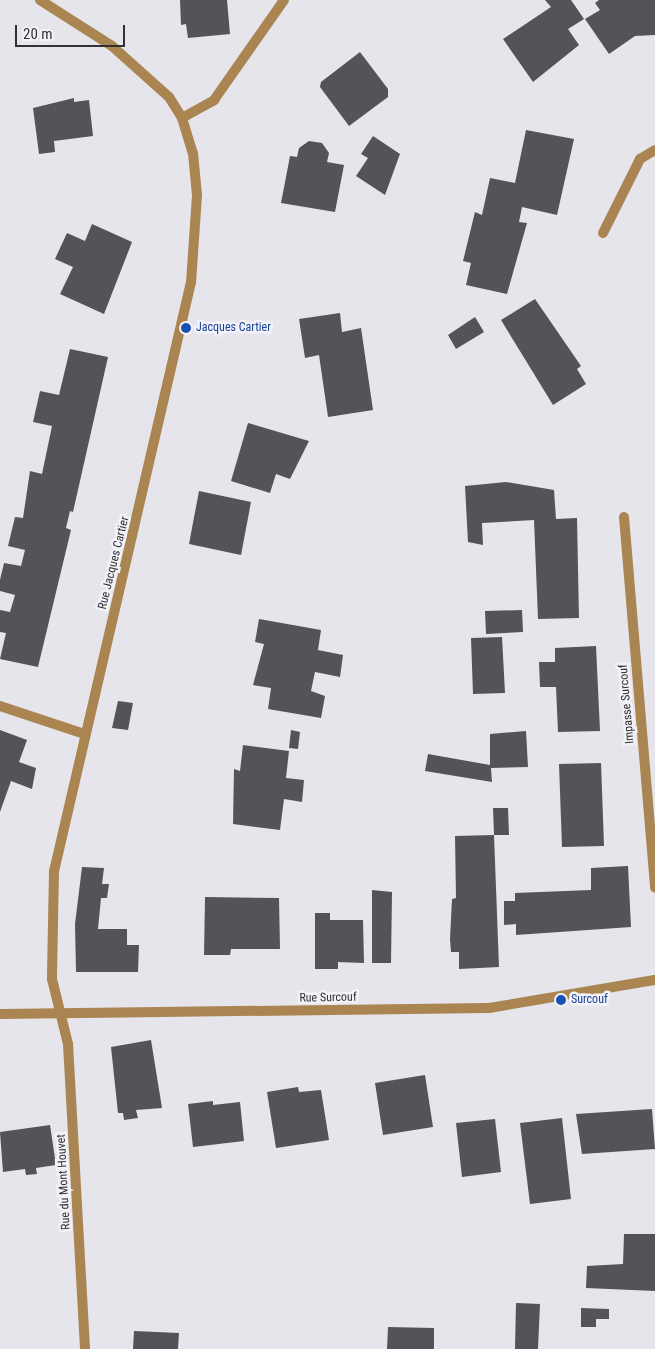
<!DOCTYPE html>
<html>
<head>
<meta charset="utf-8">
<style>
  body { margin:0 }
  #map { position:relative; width:655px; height:1349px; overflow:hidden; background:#e5e5eb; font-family:"Roboto Condensed",sans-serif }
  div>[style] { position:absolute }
  .building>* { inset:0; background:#535358 }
  .minor>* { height:10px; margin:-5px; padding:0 5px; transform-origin:5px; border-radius:5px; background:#aa8551 }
  .tertiary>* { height:10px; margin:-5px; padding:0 5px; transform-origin:5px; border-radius:5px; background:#aa8551 }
  .dots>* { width:14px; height:14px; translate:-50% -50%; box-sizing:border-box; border:2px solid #f2f2f8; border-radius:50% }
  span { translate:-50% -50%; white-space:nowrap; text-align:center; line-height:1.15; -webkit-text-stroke:5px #f2f2f8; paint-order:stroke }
  .transit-label { font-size:12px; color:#164399 }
  .left { translate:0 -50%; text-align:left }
  .street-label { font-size:12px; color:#323234 }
  .scale { position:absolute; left:15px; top:25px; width:110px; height:22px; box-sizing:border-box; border:2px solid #323234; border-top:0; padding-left:6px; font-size:15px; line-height:18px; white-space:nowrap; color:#323234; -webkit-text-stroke:4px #f2f2f8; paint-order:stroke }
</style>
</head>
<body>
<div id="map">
  <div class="building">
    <div style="clip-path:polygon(180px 0,227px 0,230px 34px,188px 38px,186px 24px,181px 25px)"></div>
    <div style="clip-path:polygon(545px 0,571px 0,584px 19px,568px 29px,579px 45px,533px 82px,503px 39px,551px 7px)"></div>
    <div style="clip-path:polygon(599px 0,655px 0,655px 35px,635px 36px,609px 54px,585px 19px,600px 10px,595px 3px)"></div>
    <div style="clip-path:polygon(360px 52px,388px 89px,388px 97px,349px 126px,320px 87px,321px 82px)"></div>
    <div style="clip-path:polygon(74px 98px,74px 102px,89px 100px,93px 136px,54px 141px,55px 152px,39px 154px,33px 108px)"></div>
    <div style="clip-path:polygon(526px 130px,574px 139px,557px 215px,522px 207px,519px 222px,527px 223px,507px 294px,466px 285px,471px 263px,463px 261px,475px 212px,482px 215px,490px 178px,515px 183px)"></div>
    <div style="clip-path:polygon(373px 136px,400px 154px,385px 195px,356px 176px,368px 158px,361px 154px)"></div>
    <div style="clip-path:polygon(309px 141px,322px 143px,329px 153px,327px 162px,344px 165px,335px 212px,281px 203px,290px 156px,297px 157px,299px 148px)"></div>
    <div style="clip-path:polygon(92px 224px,132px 242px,104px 314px,60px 294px,73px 267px,55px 259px,67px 233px,85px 241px)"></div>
    <div style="clip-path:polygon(535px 299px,581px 366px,577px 369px,586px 384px,553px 405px,501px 320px)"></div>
    <div style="clip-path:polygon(340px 313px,342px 332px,361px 328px,373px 410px,328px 417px,319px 355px,305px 358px,299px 319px)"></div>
    <div style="clip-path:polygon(475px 317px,484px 332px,456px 349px,448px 335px)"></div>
    <div style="clip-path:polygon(70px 349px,108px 357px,73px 512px,70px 511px,66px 528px,71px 530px,38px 667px,0 659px,6px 633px,0 632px,0 610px,10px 612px,15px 595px,0 591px,0 580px,4px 563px,21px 566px,25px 550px,8px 546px,15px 517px,23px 518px,30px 471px,42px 474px,52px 426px,33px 422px,40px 391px,59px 395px)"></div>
    <div style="clip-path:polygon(248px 423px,309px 441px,290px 479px,276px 474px,270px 493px,231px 481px)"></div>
    <div style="clip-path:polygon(506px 482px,554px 490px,556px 519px,577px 518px,579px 618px,538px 619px,534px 520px,482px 523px,483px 545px,468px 542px,465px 486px)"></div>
    <div style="clip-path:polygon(199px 491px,251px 502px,241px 555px,189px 544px)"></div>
    <div style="clip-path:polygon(522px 610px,523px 632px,486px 634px,485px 611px)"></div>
    <div style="clip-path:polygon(259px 619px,321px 630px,318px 650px,343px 655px,340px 677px,315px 672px,311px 691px,325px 696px,321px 718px,268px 709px,271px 688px,253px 685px,264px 644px,255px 642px)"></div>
    <div style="clip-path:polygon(502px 637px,505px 693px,473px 694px,471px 638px)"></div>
    <div style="clip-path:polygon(596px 646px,600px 731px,558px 732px,556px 687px,540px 687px,539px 662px,555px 662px,555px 648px)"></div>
    <div style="clip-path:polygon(118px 701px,133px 703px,128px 730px,112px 728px)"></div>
    <div style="clip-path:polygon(0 730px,27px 740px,19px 762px,36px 768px,32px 789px,11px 781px,0 812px)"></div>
    <div style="clip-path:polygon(291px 730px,300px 732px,298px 749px,289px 748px)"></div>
    <div style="clip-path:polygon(526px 731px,528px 767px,491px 768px,492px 782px,425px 771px,428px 754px,490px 765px,490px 734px)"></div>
    <div style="clip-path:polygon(243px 745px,289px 751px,286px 778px,304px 780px,302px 802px,284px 799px,280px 830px,233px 824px,234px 769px,240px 771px)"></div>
    <div style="clip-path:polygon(601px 763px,604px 846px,562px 847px,559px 764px)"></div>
    <div style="clip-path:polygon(493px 808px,508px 808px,509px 835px,494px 835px,499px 967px,459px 969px,459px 952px,451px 952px,450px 939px,452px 899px,456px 898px,455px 836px,494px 835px)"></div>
    <div style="clip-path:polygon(628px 866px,631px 927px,516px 935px,516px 924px,504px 925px,504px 901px,515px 901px,515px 893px,591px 890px,591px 868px)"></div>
    <div style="clip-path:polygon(82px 867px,104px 868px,102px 884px,109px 884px,107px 898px,101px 898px,98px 929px,127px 929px,127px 945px,139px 945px,138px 972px,76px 972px,75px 924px)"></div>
    <div style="clip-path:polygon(372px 890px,392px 892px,391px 963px,372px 963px)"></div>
    <div style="clip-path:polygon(205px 897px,279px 898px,280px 949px,231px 949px,230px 955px,204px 955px)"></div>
    <div style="clip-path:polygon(315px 913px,330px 913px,330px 920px,363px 920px,364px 963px,338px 962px,338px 969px,315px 969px)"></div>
    <div style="clip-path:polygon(151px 1040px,162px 1108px,136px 1110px,138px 1118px,124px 1120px,123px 1113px,118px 1113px,111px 1047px)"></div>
    <div style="clip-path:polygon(425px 1075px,433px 1127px,383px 1135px,375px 1083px)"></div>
    <div style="clip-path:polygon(298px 1087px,299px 1092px,321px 1090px,329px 1140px,276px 1148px,267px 1092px)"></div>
    <div style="clip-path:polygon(213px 1101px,213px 1105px,240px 1102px,244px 1141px,193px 1147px,188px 1104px)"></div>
    <div style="clip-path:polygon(652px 1109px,655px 1149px,582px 1154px,576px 1114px)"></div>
    <div style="clip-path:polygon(562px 1118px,571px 1199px,530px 1204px,520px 1123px)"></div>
    <div style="clip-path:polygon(495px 1119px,501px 1172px,462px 1177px,456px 1123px)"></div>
    <div style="clip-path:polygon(50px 1125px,56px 1165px,36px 1168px,37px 1174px,26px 1175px,25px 1169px,3px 1172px,0 1132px)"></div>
    <div style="clip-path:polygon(624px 1234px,655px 1234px,655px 1291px,586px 1288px,587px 1266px,623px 1264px)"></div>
    <div style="clip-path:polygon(516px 1303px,540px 1304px,538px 1349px,515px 1349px)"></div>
    <div style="clip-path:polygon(581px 1308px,609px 1309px,609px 1319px,596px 1319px,596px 1327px,581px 1327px)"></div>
    <div style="clip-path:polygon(388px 1327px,434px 1328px,434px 1349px,387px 1349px)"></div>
    <div style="clip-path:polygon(134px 1331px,179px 1333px,178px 1349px,133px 1349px)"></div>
  </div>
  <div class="minor">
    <div style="left:40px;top:0;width:85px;rotate:32.6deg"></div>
    <div style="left:112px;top:46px;width:76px;rotate:41.8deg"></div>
    <div style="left:169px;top:97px;width:25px;rotate:58deg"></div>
    <div style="left:182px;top:118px;width:37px;rotate:73deg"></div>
    <div style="left:193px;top:153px;width:42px;rotate:84.6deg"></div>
    <div style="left:197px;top:195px;width:87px;rotate:93.9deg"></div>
    <div style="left:191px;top:282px;width:605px;rotate:103.09deg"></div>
    <div style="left:54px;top:871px;width:108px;rotate:91.1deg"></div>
    <div style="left:52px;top:979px;width:67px;rotate:76.2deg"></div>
    <div style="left:68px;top:1044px;width:305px;rotate:86.8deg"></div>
    <div style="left:182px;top:118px;width:37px;rotate:-29deg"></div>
    <div style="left:214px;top:100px;width:122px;rotate:-55deg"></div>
    <div style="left:603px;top:233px;width:83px;rotate:-63.4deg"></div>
    <div style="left:640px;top:159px;width:17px;rotate:-31deg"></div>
    <div style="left:624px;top:517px;width:372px;rotate:85.2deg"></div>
    <div style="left:0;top:706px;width:89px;rotate:18.4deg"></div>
  </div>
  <div class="tertiary">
    <div style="left:0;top:1014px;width:489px;rotate:-0.7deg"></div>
    <div style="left:489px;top:1008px;width:168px;rotate:-9.6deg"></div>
  </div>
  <div class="dots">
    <div style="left:186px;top:328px;background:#1a4fb4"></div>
    <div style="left:561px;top:1000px;background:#1a4fb4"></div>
  </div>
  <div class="transit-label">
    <span class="left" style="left:196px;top:328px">Jacques Cartier</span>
    <span class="left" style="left:571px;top:1000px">Surcouf</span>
  </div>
  <div class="street-label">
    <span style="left:114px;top:563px;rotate:-76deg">Rue Jacques Cartier</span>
    <span style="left:627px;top:704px;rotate:-95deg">Impasse Surcouf</span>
    <span style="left:328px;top:998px;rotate:-1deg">Rue Surcouf</span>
    <span style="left:64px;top:1182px;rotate:-93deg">Rue du Mont Houvet</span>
  </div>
  <div class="scale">20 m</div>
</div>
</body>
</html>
